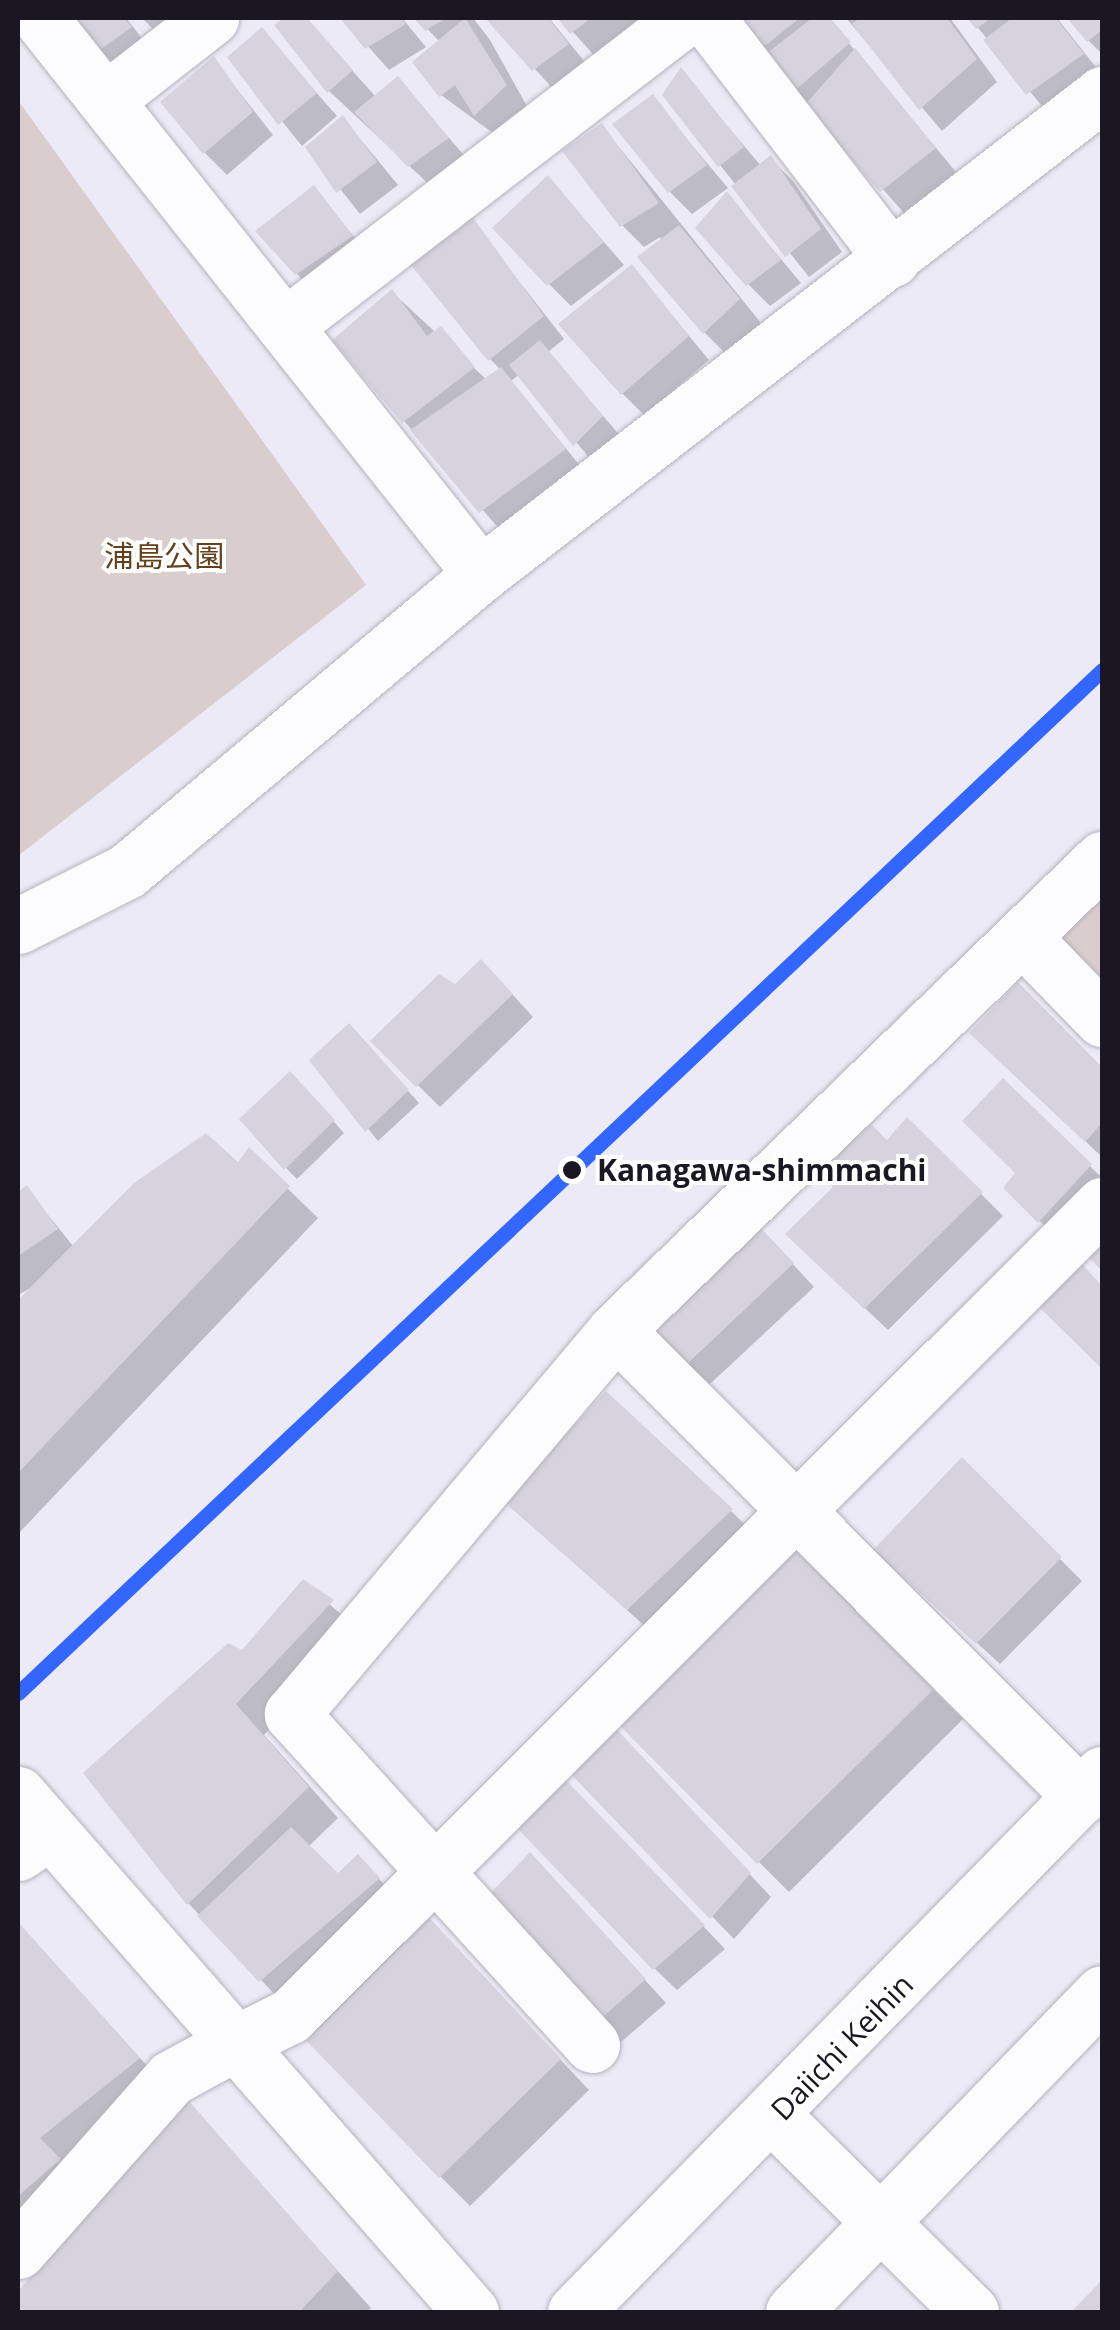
<!DOCTYPE html>
<html>
<head>
<meta charset="utf-8">
<style>
  body { margin:0 }
  #map { position:relative; width:1120px; height:2330px; overflow:hidden; background:#edeaf7; font-family:"Open Sans","Noto Sans JP",sans-serif }
  div>[style] { position:absolute }
  .green>* { inset:0; background:#d9cecd }
  .shadow>* { inset:0; background:#0003 }
  .building>* { inset:0; background:#d6d3df }
  .roads { filter:drop-shadow(0 0 2px #b4b2bd) drop-shadow(0 0 2px #b4b2bd) }
  .street>* { height:55px; margin:-27.5px; padding:0 27.5px; transform-origin:27.5px; border-radius:27.5px; background:#fcfcfe }
  .secondary>* { height:55px; margin:-27.5px; padding:0 27.5px; transform-origin:27.5px; border-radius:27.5px; background:#fcfcfe }
  .highway>* { height:55px; margin:-27.5px; padding:0 27.5px; transform-origin:27.5px; border-radius:27.5px; background:#fcfcfe }
  .rail-1>* { height:15px; margin:-7.5px; padding:0 7.5px; transform-origin:7.5px; border-radius:7.5px; background:#36f }
  .dots>* { width:28px; height:28px; translate:-50% -50%; box-sizing:border-box; border:5px solid #fff; border-radius:50% }
  span { translate:-50% -50%; white-space:nowrap; text-align:center; line-height:1.15; -webkit-text-stroke:8px #fff; paint-order:stroke }
  .park-label { font-size:30px; color:#65401d }
  .stop-label { font-size:30px; color:#1a1722; font-weight:700 }
  .left { translate:0 -50%; text-align:left }
  .street-label { font-size:30px; color:#1a1722 }
  .frame { position:absolute; inset:0; border:20px solid #1a1722; pointer-events:none }
</style>
</head>
<body>
<div id="map">
  <div class="green">
    <div style="clip-path:polygon(18px 100px,366px 585px,18px 856px)"></div>
    <div style="clip-path:polygon(1102px 881px,1102px 991px,1060px 946px,1062px 921px)"></div>
  </div>
  <div class="shadow">
    <div style="clip-path:polygon(62px 18px,126px 18px,152px 51px,114px 78px)"></div>
    <div style="clip-path:polygon(142px 18px,199px 18px,166px 42px)"></div>
    <div style="clip-path:polygon(288px 18px,305px 18px,376px 97px,398px 79px,469px 161px,432px 187px,329px 91px,277px 26px)"></div>
    <div style="clip-path:polygon(343px 18px,402px 18px,426px 47px,389px 70px)"></div>
    <div style="clip-path:polygon(417px 18px,473px 18px,490px 40px,528px 108px,497px 136px,441px 95px,440px 42px)"></div>
    <div style="clip-path:polygon(488px 18px,549px 18px,589px 67px,556px 92px)"></div>
    <div style="clip-path:polygon(560px 18px,640px 18px,594px 55px)"></div>
    <div style="clip-path:polygon(731px 18px,828px 18px,956px 172px,904px 213px)"></div>
    <div style="clip-path:polygon(846px 18px,950px 18px,997px 82px,942px 131px)"></div>
    <div style="clip-path:polygon(970px 18px,1057px 18px,1102px 75px,1050px 116px)"></div>
    <div style="clip-path:polygon(1070px 18px,1102px 18px,1102px 54px,1089px 41px)"></div>
    <div style="clip-path:polygon(262px 31px,337px 116px,302px 146px,231px 58px)"></div>
    <div style="clip-path:polygon(214px 60px,273px 135px,227px 175px,205px 153px)"></div>
    <div style="clip-path:polygon(681px 71px,761px 166px,771px 159px,793px 181px,842px 252px,809px 277px,720px 165px)"></div>
    <div style="clip-path:polygon(652px 98px,728px 188px,692px 214px,670px 192px)"></div>
    <div style="clip-path:polygon(343px 118px,398px 185px,360px 214px,308px 148px)"></div>
    <div style="clip-path:polygon(602px 126px,761px 323px,726px 354px,704px 332px,660px 237px,644px 247px,622px 225px)"></div>
    <div style="clip-path:polygon(548px 178px,624px 265px,571px 306px,549px 284px)"></div>
    <div style="clip-path:polygon(314px 189px,373px 259px,319px 296px,297px 274px)"></div>
    <div style="clip-path:polygon(727px 195px,801px 283px,770px 306px,748px 284px)"></div>
    <div style="clip-path:polygon(471px 220px,564px 339px,548px 352px,623px 439px,596px 466px,520px 374px,511px 381px,586px 473px,503px 533px,404px 421px,392px 292px,487px 380px,501px 370px,490px 359px)"></div>
    <div style="clip-path:polygon(632px 267px,709px 360px,644px 415px,622px 393px)"></div>
    <div style="clip-path:polygon(503px 984px,533px 1017px,440px 1107px,373px 1041px,455px 987px)"></div>
    <div style="clip-path:polygon(1018px 986px,1102px 1070px,1102px 1157px,994px 1055px)"></div>
    <div style="clip-path:polygon(360px 1038px,419px 1103px,378px 1141px,313px 1061px)"></div>
    <div style="clip-path:polygon(1004px 1081px,1102px 1178px,1102px 1199px,1062px 1243px,1006px 1188px,1018px 1173px)"></div>
    <div style="clip-path:polygon(301px 1085px,344px 1133px,297px 1179px,286px 1168px)"></div>
    <div style="clip-path:polygon(907px 1120px,1003px 1216px,888px 1330px,810px 1256px)"></div>
    <div style="clip-path:polygon(249px 1151px,318px 1218px,18px 1534px,18px 1304px,36px 1285px,18px 1295px,18px 1195px,26px 1188px,74px 1247px,238px 1166px)"></div>
    <div style="clip-path:polygon(778px 1248px,814px 1287px,710px 1384px,680px 1357px)"></div>
    <div style="clip-path:polygon(962px 1461px,1082px 1581px,1000px 1664px,899px 1572px)"></div>
    <div style="clip-path:polygon(506px 1501px,731px 1511px,761px 1540px,659px 1639px)"></div>
    <div style="clip-path:polygon(795px 1554px,963px 1719px,789px 1892px,623px 1726px)"></div>
    <div style="clip-path:polygon(303px 1582px,362px 1632px,264px 1735px,338px 1818px,308px 1847px,338px 1877px,358px 1857px,400px 1901px,282px 2002px,189px 1904px,87px 1773px,242px 1653px)"></div>
    <div style="clip-path:polygon(634px 1750px,771px 1897px,734px 1939px,568px 1767px)"></div>
    <div style="clip-path:polygon(587px 1804px,725px 1949px,677px 1990px,654px 1968px)"></div>
    <div style="clip-path:polygon(552px 1878px,666px 2003px,621px 2042px,599px 2020px)"></div>
    <div style="clip-path:polygon(18px 1923px,168px 2089px,18px 2223px)"></div>
    <div style="clip-path:polygon(453px 1946px,589px 2090px,470px 2206px,440px 2176px)"></div>
    <div style="clip-path:polygon(188px 2104px,371px 2308px,367px 2312px,18px 2312px,18px 2295px)"></div>
  </div>
  <div class="building">
    <div style="clip-path:polygon(59px 18px,124px 18px,132px 27px,90px 57px)"></div>
    <div style="clip-path:polygon(284px 18px,307px 18px,353px 70px,327px 93px,274px 25px)"></div>
    <div style="clip-path:polygon(340px 18px,401px 18px,406px 24px,365px 49px)"></div>
    <div style="clip-path:polygon(414px 18px,446px 18px,425px 31px)"></div>
    <div style="clip-path:polygon(465px 18px,507px 85px,474px 116px,455px 85px,439px 97px,412px 62px)"></div>
    <div style="clip-path:polygon(485px 18px,548px 18px,569px 44px,532px 71px)"></div>
    <div style="clip-path:polygon(557px 18px,591px 18px,570px 34px)"></div>
    <div style="clip-path:polygon(728px 18px,800px 18px,753px 55px)"></div>
    <div style="clip-path:polygon(812px 18px,830px 18px,851px 42px,794px 91px,766px 54px)"></div>
    <div style="clip-path:polygon(860px 18px,947px 18px,977px 59px,919px 110px,852px 24px)"></div>
    <div style="clip-path:polygon(967px 18px,991px 18px,976px 29px)"></div>
    <div style="clip-path:polygon(1012px 18px,1056px 18px,1084px 54px,1026px 95px,983px 40px)"></div>
    <div style="clip-path:polygon(1067px 18px,1102px 18px,1102px 30px,1087px 42px)"></div>
    <div style="clip-path:polygon(262px 27px,317px 93px,278px 125px,227px 57px)"></div>
    <div style="clip-path:polygon(855px 48px,936px 148px,880px 192px,804px 106px)"></div>
    <div style="clip-path:polygon(214px 56px,253px 112px,203px 154px,160px 102px)"></div>
    <div style="clip-path:polygon(681px 67px,744px 147px,718px 167px,662px 95px)"></div>
    <div style="clip-path:polygon(398px 76px,449px 138px,408px 167px,354px 112px)"></div>
    <div style="clip-path:polygon(653px 94px,707px 165px,668px 193px,612px 124px)"></div>
    <div style="clip-path:polygon(343px 115px,377px 162px,336px 193px,305px 147px)"></div>
    <div style="clip-path:polygon(602px 123px,659px 203px,620px 227px,562px 151px)"></div>
    <div style="clip-path:polygon(771px 155px,821px 229px,785px 257px,731px 186px)"></div>
    <div style="clip-path:polygon(548px 175px,604px 242px,547px 286px,492px 228px)"></div>
    <div style="clip-path:polygon(314px 185px,353px 236px,295px 275px,255px 231px)"></div>
    <div style="clip-path:polygon(727px 191px,781px 260px,746px 286px,695px 228px)"></div>
    <div style="clip-path:polygon(472px 216px,544px 316px,488px 361px,410px 264px)"></div>
    <div style="clip-path:polygon(679px 225px,740px 299px,703px 334px,637px 257px)"></div>
    <div style="clip-path:polygon(632px 264px,689px 336px,621px 395px,558px 324px)"></div>
    <div style="clip-path:polygon(392px 289px,427px 336px,441px 326px,475px 367px,402px 423px,332px 340px)"></div>
    <div style="clip-path:polygon(540px 340px,603px 416px,573px 446px,509px 365px)"></div>
    <div style="clip-path:polygon(501px 367px,566px 449px,479px 513px,410px 430px)"></div>
    <div style="clip-path:polygon(481px 959px,513px 994px,416px 1087px,370px 1041px,439px 974px,455px 984px)"></div>
    <div style="clip-path:polygon(1018px 982px,1102px 1067px,1102px 1123px,1085px 1142px,969px 1033px)"></div>
    <div style="clip-path:polygon(349px 1023px,409px 1090px,365px 1132px,309px 1060px)"></div>
    <div style="clip-path:polygon(290px 1071px,335px 1120px,284px 1170px,239px 1119px)"></div>
    <div style="clip-path:polygon(1003px 1078px,1092px 1164px,1038px 1223px,1003px 1188px,1015px 1173px,962px 1121px)"></div>
    <div style="clip-path:polygon(907px 1117px,983px 1192px,864px 1309px,785px 1234px,833px 1187px,818px 1173px,871px 1124px,887px 1140px)"></div>
    <div style="clip-path:polygon(206px 1133px,238px 1162px,249px 1147px,290px 1186px,18px 1473px,18px 1300px,134px 1183px)"></div>
    <div style="clip-path:polygon(27px 1185px,58px 1229px,18px 1256px,18px 1192px)"></div>
    <div style="clip-path:polygon(756px 1223px,794px 1263px,687px 1364px,655px 1335px,657px 1309px)"></div>
    <div style="clip-path:polygon(1102px 1226px,1102px 1271px,1080px 1248px)"></div>
    <div style="clip-path:polygon(1075px 1256px,1102px 1286px,1102px 1369px,1032px 1300px)"></div>
    <div style="clip-path:polygon(606px 1391px,733px 1509px,627px 1610px,503px 1501px)"></div>
    <div style="clip-path:polygon(962px 1457px,1062px 1557px,976px 1644px,873px 1550px)"></div>
    <div style="clip-path:polygon(795px 1550px,935px 1688px,757px 1864px,620px 1726px)"></div>
    <div style="clip-path:polygon(303px 1579px,334px 1600px,236px 1704px,309px 1787px,187px 1905px,83px 1773px,228px 1643px,242px 1650px)"></div>
    <div style="clip-path:polygon(612px 1724px,751px 1873px,710px 1919px,564px 1767px)"></div>
    <div style="clip-path:polygon(565px 1779px,705px 1925px,653px 1970px,517px 1828px)"></div>
    <div style="clip-path:polygon(291px 1827px,338px 1873px,358px 1854px,380px 1878px,259px 1982px,197px 1916px)"></div>
    <div style="clip-path:polygon(530px 1852px,646px 1979px,597px 2022px,483px 1901px)"></div>
    <div style="clip-path:polygon(424px 1912px,561px 2059px,439px 2178px,297px 2031px)"></div>
    <div style="clip-path:polygon(18px 1922px,140px 2058px,40px 2138px,61px 2159px,18px 2196px)"></div>
    <div style="clip-path:polygon(188px 2100px,338px 2271px,299px 2312px,18px 2312px,18px 2291px)"></div>
    <div style="clip-path:polygon(1102px 2280px,1102px 2312px,1071px 2312px)"></div>
  </div>
  <div class="roads">
    <div class="street">
      <div style="left:40px;top:18px;width:710px;rotate:51.58deg"></div>
      <div style="left:707px;top:18px;width:304px;rotate:52.5deg"></div>
      <div style="left:107px;top:99px;width:132px;rotate:-37.9deg"></div>
      <div style="left:285px;top:326px;width:505px;rotate:-37.6deg"></div>
      <div style="left:18px;top:926px;width:122px;rotate:-26.8deg"></div>
      <div style="left:127px;top:871px;width:462px;rotate:-40deg"></div>
      <div style="left:481px;top:574px;width:785px;rotate:-37.7deg"></div>
      <div style="left:1024px;top:939px;width:112px;rotate:45.7deg"></div>
      <div style="left:616px;top:1330px;width:659px;rotate:45.12deg"></div>
      <div style="left:18px;top:1853px;width:37px;rotate:-34deg"></div>
      <div style="left:592px;top:2045px;width:447px;rotate:-132.2deg"></div>
      <div style="left:292px;top:1714px;width:502px;rotate:-49.84deg"></div>
      <div style="left:616px;top:1330px;width:677px;rotate:-44.1deg"></div>
      <div style="left:230px;top:2046px;width:67px;rotate:-26.6deg"></div>
      <div style="left:290px;top:2016px;width:1148px;rotate:-44.96deg"></div>
      <div style="left:775px;top:2118px;width:276px;rotate:44.7deg"></div>
    </div>
    <div class="secondary">
      <div style="left:18px;top:1794px;width:688px;rotate:48.83deg"></div>
      <div style="left:18px;top:2251px;width:231px;rotate:-48.5deg"></div>
      <div style="left:171px;top:2078px;width:67px;rotate:-28.5deg"></div>
    </div>
    <div class="highway">
      <div style="left:575px;top:2312px;width:753px;rotate:-45.59deg"></div>
      <div style="left:793px;top:2312px;width:444px;rotate:-45.9deg"></div>
    </div>
  </div>
  <div class="rail-1">
    <div style="left:18px;top:1693px;width:1490px;rotate:-43.34deg"></div>
  </div>
  <div class="dots">
    <div style="left:572px;top:1170px;background:#1a1722"></div>
  </div>
  <div class="park-label">
    <span style="left:164px;top:556px">浦島公園</span>
  </div>
  <div class="stop-label">
    <span class="left" style="left:597px;top:1170px">Kanagawa-shimmachi</span>
  </div>
  <div class="street-label">
    <span style="left:842px;top:2047px;rotate:-46deg">Daiichi Keihin</span>
  </div>
  <div class="frame"></div>
</div>
</body>
</html>
